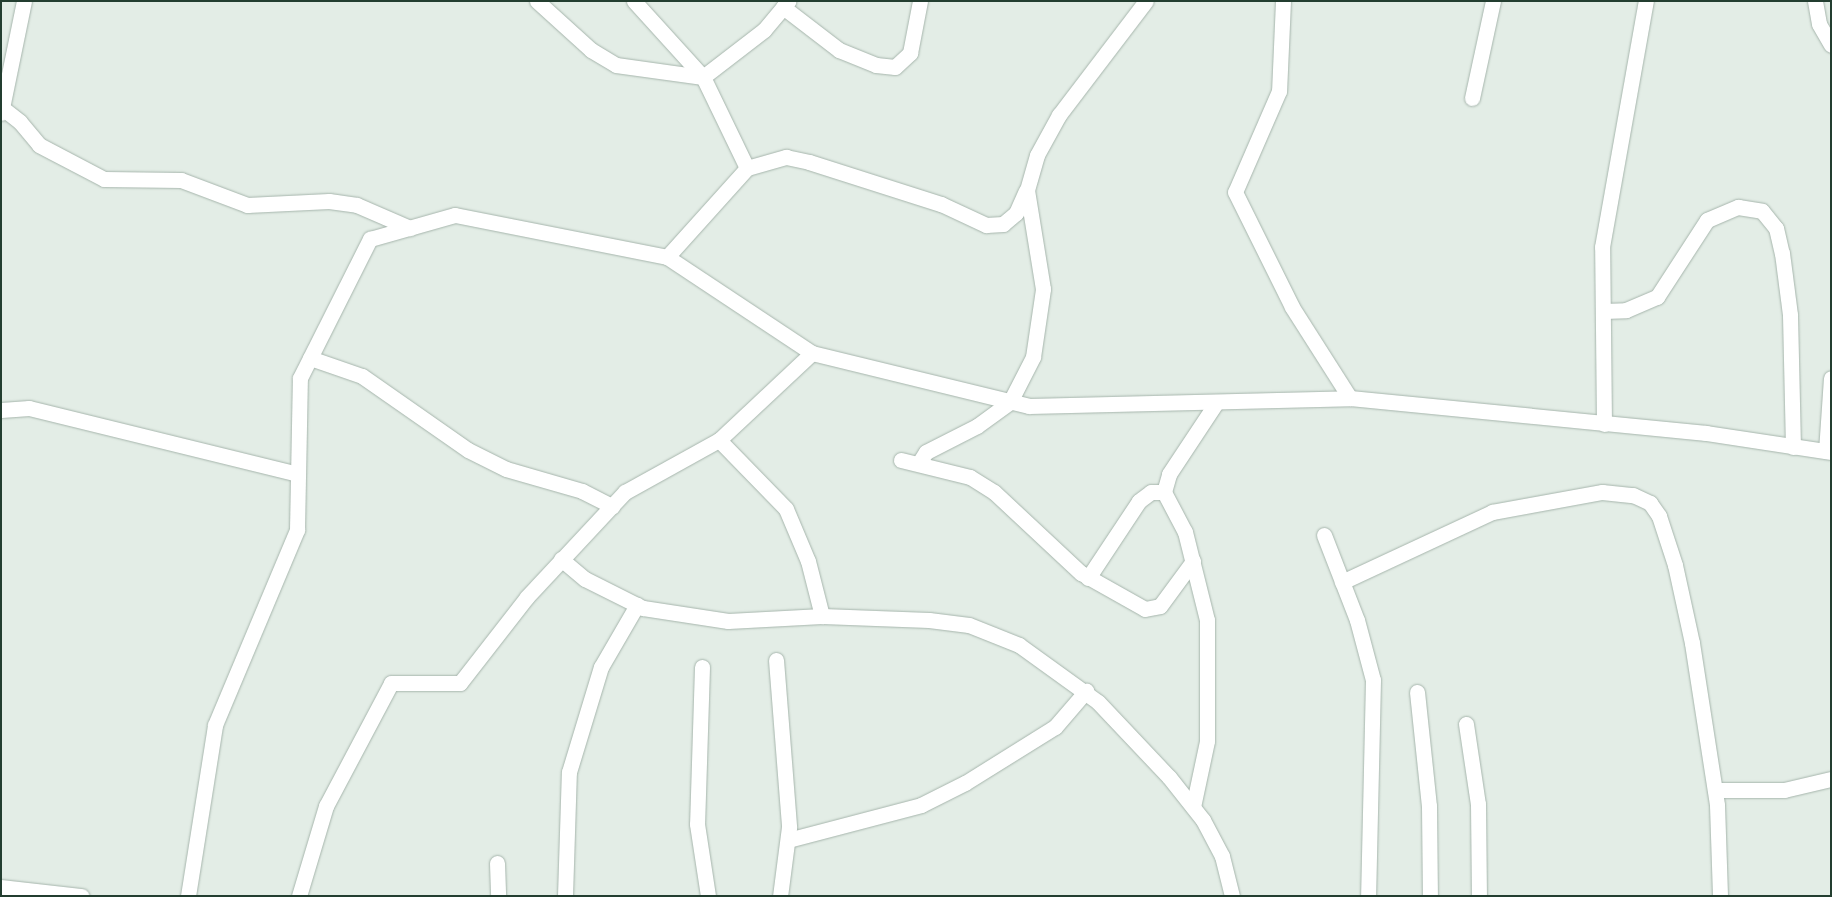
<!DOCTYPE html>
<html>
<head>
<meta charset="utf-8">
<style>
  body { margin:0 }
  #map { position:relative; width:1832px; height:897px; overflow:hidden; background:#e3ede6; font-family:Helvetica,sans-serif }
  div>[style] { position:absolute }
  .roads { filter:drop-shadow(0 0 1px #a6b5ac) drop-shadow(0 0 1px #a6b5ac) }
  .minor>* { height:15px; margin:-7.5px; padding:0 7.5px; transform-origin:7.5px; border-radius:7.5px; background:#fff }
  span { translate:-50% -50%; white-space:nowrap; text-align:center; line-height:1.15; -webkit-text-stroke:4px #f4f9f5; paint-order:stroke }
  .frame { position:absolute; inset:0; border:2px solid #233e30; pointer-events:none }
</style>
</head>
<body>
<div id="map">
  <div class="roads">
    <div class="minor">
      <div style="left:537px;top:1px;width:73px;rotate:42.2deg"></div>
      <div style="left:591px;top:50px;width:29px;rotate:31deg"></div>
      <div style="left:616px;top:65px;width:88px;rotate:7.9deg"></div>
      <div style="left:634px;top:1px;width:103px;rotate:47.8deg"></div>
      <div style="left:1283px;top:1px;width:90px;rotate:92.5deg"></div>
      <div style="left:1279px;top:91px;width:110px;rotate:113.5deg"></div>
      <div style="left:1235px;top:192px;width:128px;rotate:63.6deg"></div>
      <div style="left:1292px;top:307px;width:108px;rotate:57.5deg"></div>
      <div style="left:1815px;top:1px;width:23px;rotate:80deg"></div>
      <div style="left:1819px;top:24px;width:24px;rotate:60deg"></div>
      <div style="left:783px;top:7px;width:71px;rotate:37.5deg"></div>
      <div style="left:839px;top:50px;width:40px;rotate:22deg"></div>
      <div style="left:876px;top:65px;width:19px;rotate:6deg"></div>
      <div style="left:895px;top:67px;width:21px;rotate:-43deg"></div>
      <div style="left:910px;top:53px;width:53px;rotate:-79.1deg"></div>
      <div style="left:1472px;top:98px;width:99px;rotate:-77.8deg"></div>
      <div style="left:1px;top:107px;width:24px;rotate:38deg"></div>
      <div style="left:20px;top:122px;width:30px;rotate:50deg"></div>
      <div style="left:39px;top:145px;width:73px;rotate:27.6deg"></div>
      <div style="left:104px;top:179px;width:77px;rotate:0.7deg"></div>
      <div style="left:181px;top:180px;width:71px;rotate:20.7deg"></div>
      <div style="left:247px;top:205px;width:82px;rotate:-2.8deg"></div>
      <div style="left:329px;top:201px;width:28px;rotate:8deg"></div>
      <div style="left:357px;top:205px;width:58px;rotate:23.5deg"></div>
      <div style="left:1px;top:113px;width:114px;rotate:-78.4deg"></div>
      <div style="left:747px;top:168px;width:41px;rotate:-15.8deg"></div>
      <div style="left:786px;top:157px;width:24px;rotate:12deg"></div>
      <div style="left:809px;top:162px;width:139px;rotate:17.7deg"></div>
      <div style="left:941px;top:204px;width:50px;rotate:25deg"></div>
      <div style="left:986px;top:225px;width:17px;rotate:-3deg"></div>
      <div style="left:1003px;top:224px;width:17px;rotate:-40deg"></div>
      <div style="left:1016px;top:213px;width:24px;rotate:-66deg"></div>
      <div style="left:667px;top:257px;width:174px;rotate:33.5deg"></div>
      <div style="left:812px;top:353px;width:223px;rotate:13.7deg"></div>
      <div style="left:1029px;top:406px;width:321px;rotate:-1.4deg"></div>
      <div style="left:1350px;top:398px;width:358px;rotate:5.6deg"></div>
      <div style="left:1706px;top:433px;width:126px;rotate:8.6deg"></div>
      <div style="left:1603px;top:311px;width:23px;rotate:-2deg"></div>
      <div style="left:1626px;top:310px;width:34px;rotate:-23deg"></div>
      <div style="left:1657px;top:297px;width:92px;rotate:-57deg"></div>
      <div style="left:1707px;top:220px;width:34px;rotate:-23deg"></div>
      <div style="left:1738px;top:207px;width:24px;rotate:9deg"></div>
      <div style="left:1762px;top:211px;width:22px;rotate:51deg"></div>
      <div style="left:1776px;top:228px;width:26px;rotate:77deg"></div>
      <div style="left:1782px;top:253px;width:63px;rotate:82.6deg"></div>
      <div style="left:1790px;top:315px;width:132px;rotate:88.7deg"></div>
      <div style="left:310px;top:358px;width:55px;rotate:19.1deg"></div>
      <div style="left:362px;top:376px;width:129px;rotate:34.9deg"></div>
      <div style="left:468px;top:450px;width:42px;rotate:26.6deg"></div>
      <div style="left:506px;top:469px;width:79px;rotate:16.1deg"></div>
      <div style="left:582px;top:491px;width:34px;rotate:27deg"></div>
      <div style="left:1px;top:410px;width:28px;rotate:-4deg"></div>
      <div style="left:29px;top:408px;width:277px;rotate:13.8deg"></div>
      <div style="left:1604px;top:424px;width:177px;rotate:-90.6deg"></div>
      <div style="left:1602px;top:247px;width:250px;rotate:-79.9deg"></div>
      <div style="left:719px;top:440px;width:96px;rotate:45.8deg"></div>
      <div style="left:786px;top:509px;width:56px;rotate:67.1deg"></div>
      <div style="left:808px;top:561px;width:57px;rotate:75.7deg"></div>
      <div style="left:1826px;top:451px;width:73px;rotate:-86.1deg"></div>
      <div style="left:901px;top:460px;width:71px;rotate:13.8deg"></div>
      <div style="left:970px;top:477px;width:28px;rotate:32deg"></div>
      <div style="left:994px;top:492px;width:119px;rotate:43deg"></div>
      <div style="left:1081px;top:573px;width:73px;rotate:29.4deg"></div>
      <div style="left:1145px;top:609px;width:15px;rotate:-11deg"></div>
      <div style="left:1160px;top:606px;width:56px;rotate:-53.7deg"></div>
      <div style="left:919px;top:463px;width:13px;rotate:-58deg"></div>
      <div style="left:926px;top:452px;width:57px;rotate:-27deg"></div>
      <div style="left:977px;top:426px;width:41px;rotate:-36deg"></div>
      <div style="left:1010px;top:402px;width:51px;rotate:-62.9deg"></div>
      <div style="left:1033px;top:357px;width:69px;rotate:-81.6deg"></div>
      <div style="left:1043px;top:289px;width:100px;rotate:-99.2deg"></div>
      <div style="left:1027px;top:190px;width:36px;rotate:-74deg"></div>
      <div style="left:1037px;top:155px;width:46px;rotate:-61.2deg"></div>
      <div style="left:1059px;top:115px;width:143px;rotate:-52.7deg"></div>
      <div style="left:1324px;top:535px;width:91px;rotate:68.8deg"></div>
      <div style="left:1357px;top:620px;width:62px;rotate:75.1deg"></div>
      <div style="left:1373px;top:680px;width:216px;rotate:91.3deg"></div>
      <div style="left:561px;top:559px;width:31px;rotate:40deg"></div>
      <div style="left:585px;top:579px;width:65px;rotate:26.6deg"></div>
      <div style="left:643px;top:608px;width:86px;rotate:8.7deg"></div>
      <div style="left:728px;top:621px;width:94px;rotate:-3deg"></div>
      <div style="left:822px;top:616px;width:107px;rotate:2.1deg"></div>
      <div style="left:929px;top:620px;width:40px;rotate:7.1deg"></div>
      <div style="left:969px;top:625px;width:54px;rotate:21.8deg"></div>
      <div style="left:1019px;top:645px;width:97px;rotate:35.8deg"></div>
      <div style="left:1098px;top:702px;width:103px;rotate:46.6deg"></div>
      <div style="left:1169px;top:777px;width:55px;rotate:51.7deg"></div>
      <div style="left:1203px;top:820px;width:41px;rotate:62.2deg"></div>
      <div style="left:1222px;top:856px;width:41px;rotate:76deg"></div>
      <div style="left:1088px;top:578px;width:92px;rotate:-56.5deg"></div>
      <div style="left:1139px;top:501px;width:15px;rotate:-37deg"></div>
      <div style="left:1151px;top:492px;width:13px"></div>
      <div style="left:1342px;top:582px;width:166px;rotate:-25deg"></div>
      <div style="left:1492px;top:512px;width:112px;rotate:-10.3deg"></div>
      <div style="left:1602px;top:492px;width:31px;rotate:6deg"></div>
      <div style="left:1633px;top:495px;width:19px;rotate:25deg"></div>
      <div style="left:1650px;top:503px;width:16px;rotate:55deg"></div>
      <div style="left:1659px;top:516px;width:52px;rotate:71.9deg"></div>
      <div style="left:1675px;top:565px;width:80px;rotate:77.7deg"></div>
      <div style="left:1692px;top:643px;width:164px;rotate:81.2deg"></div>
      <div style="left:1717px;top:805px;width:91px;rotate:88.1deg"></div>
      <div style="left:776px;top:660px;width:168px;rotate:85.5deg"></div>
      <div style="left:789px;top:827px;width:70px;rotate:97.4deg"></div>
      <div style="left:702px;top:667px;width:157px;rotate:91.8deg"></div>
      <div style="left:697px;top:824px;width:73px;rotate:81.3deg"></div>
      <div style="left:1417px;top:692px;width:115px;rotate:84deg"></div>
      <div style="left:1429px;top:806px;width:90px;rotate:89.4deg"></div>
      <div style="left:1466px;top:724px;width:81px;rotate:81.5deg"></div>
      <div style="left:1478px;top:804px;width:92px;rotate:89.4deg"></div>
      <div style="left:1715px;top:790px;width:69px"></div>
      <div style="left:1784px;top:790px;width:48px;rotate:-13.2deg"></div>
      <div style="left:1193px;top:807px;width:67px;rotate:-78deg"></div>
      <div style="left:1207px;top:741px;width:121px;rotate:-90deg"></div>
      <div style="left:1207px;top:620px;width:91px;rotate:-104deg"></div>
      <div style="left:1185px;top:532px;width:45px;rotate:-117.7deg"></div>
      <div style="left:1164px;top:492px;width:19px;rotate:-74deg"></div>
      <div style="left:1169px;top:474px;width:85px;rotate:-56.5deg"></div>
      <div style="left:788px;top:840px;width:138px;rotate:-14.7deg"></div>
      <div style="left:921px;top:805px;width:49px;rotate:-26.6deg"></div>
      <div style="left:965px;top:783px;width:106px;rotate:-31.9deg"></div>
      <div style="left:1055px;top:727px;width:48px;rotate:-49.3deg"></div>
      <div style="left:497px;top:863px;width:33px;rotate:88deg"></div>
      <div style="left:1px;top:887px;width:81px;rotate:6.4deg"></div>
      <div style="left:188px;top:896px;width:173px;rotate:-81deg"></div>
      <div style="left:215px;top:725px;width:212px;rotate:-67.2deg"></div>
      <div style="left:297px;top:530px;width:152px;rotate:-88.9deg"></div>
      <div style="left:300px;top:378px;width:156px;rotate:-63.3deg"></div>
      <div style="left:370px;top:239px;width:88px;rotate:-15.8deg"></div>
      <div style="left:455px;top:215px;width:216px;rotate:11.2deg"></div>
      <div style="left:667px;top:257px;width:120px;rotate:-48deg"></div>
      <div style="left:747px;top:168px;width:101px;rotate:-115.8deg"></div>
      <div style="left:703px;top:77px;width:77px;rotate:-37.6deg"></div>
      <div style="left:764px;top:30px;width:38px;rotate:-50deg"></div>
      <div style="left:299px;top:896px;width:94px;rotate:-73.3deg"></div>
      <div style="left:326px;top:806px;width:139px;rotate:-62.1deg"></div>
      <div style="left:391px;top:683px;width:69px"></div>
      <div style="left:460px;top:683px;width:109px;rotate:-52.1deg"></div>
      <div style="left:527px;top:597px;width:144px;rotate:-47deg"></div>
      <div style="left:625px;top:492px;width:107px;rotate:-29deg"></div>
      <div style="left:719px;top:440px;width:127px;rotate:-43.1deg"></div>
      <div style="left:565px;top:896px;width:124px;rotate:-88.2deg"></div>
      <div style="left:569px;top:772px;width:110px;rotate:-73.1deg"></div>
      <div style="left:601px;top:667px;width:72px;rotate:-59.9deg"></div>
    </div>
  </div>
  <div class="frame"></div>
</div>
</body>
</html>
